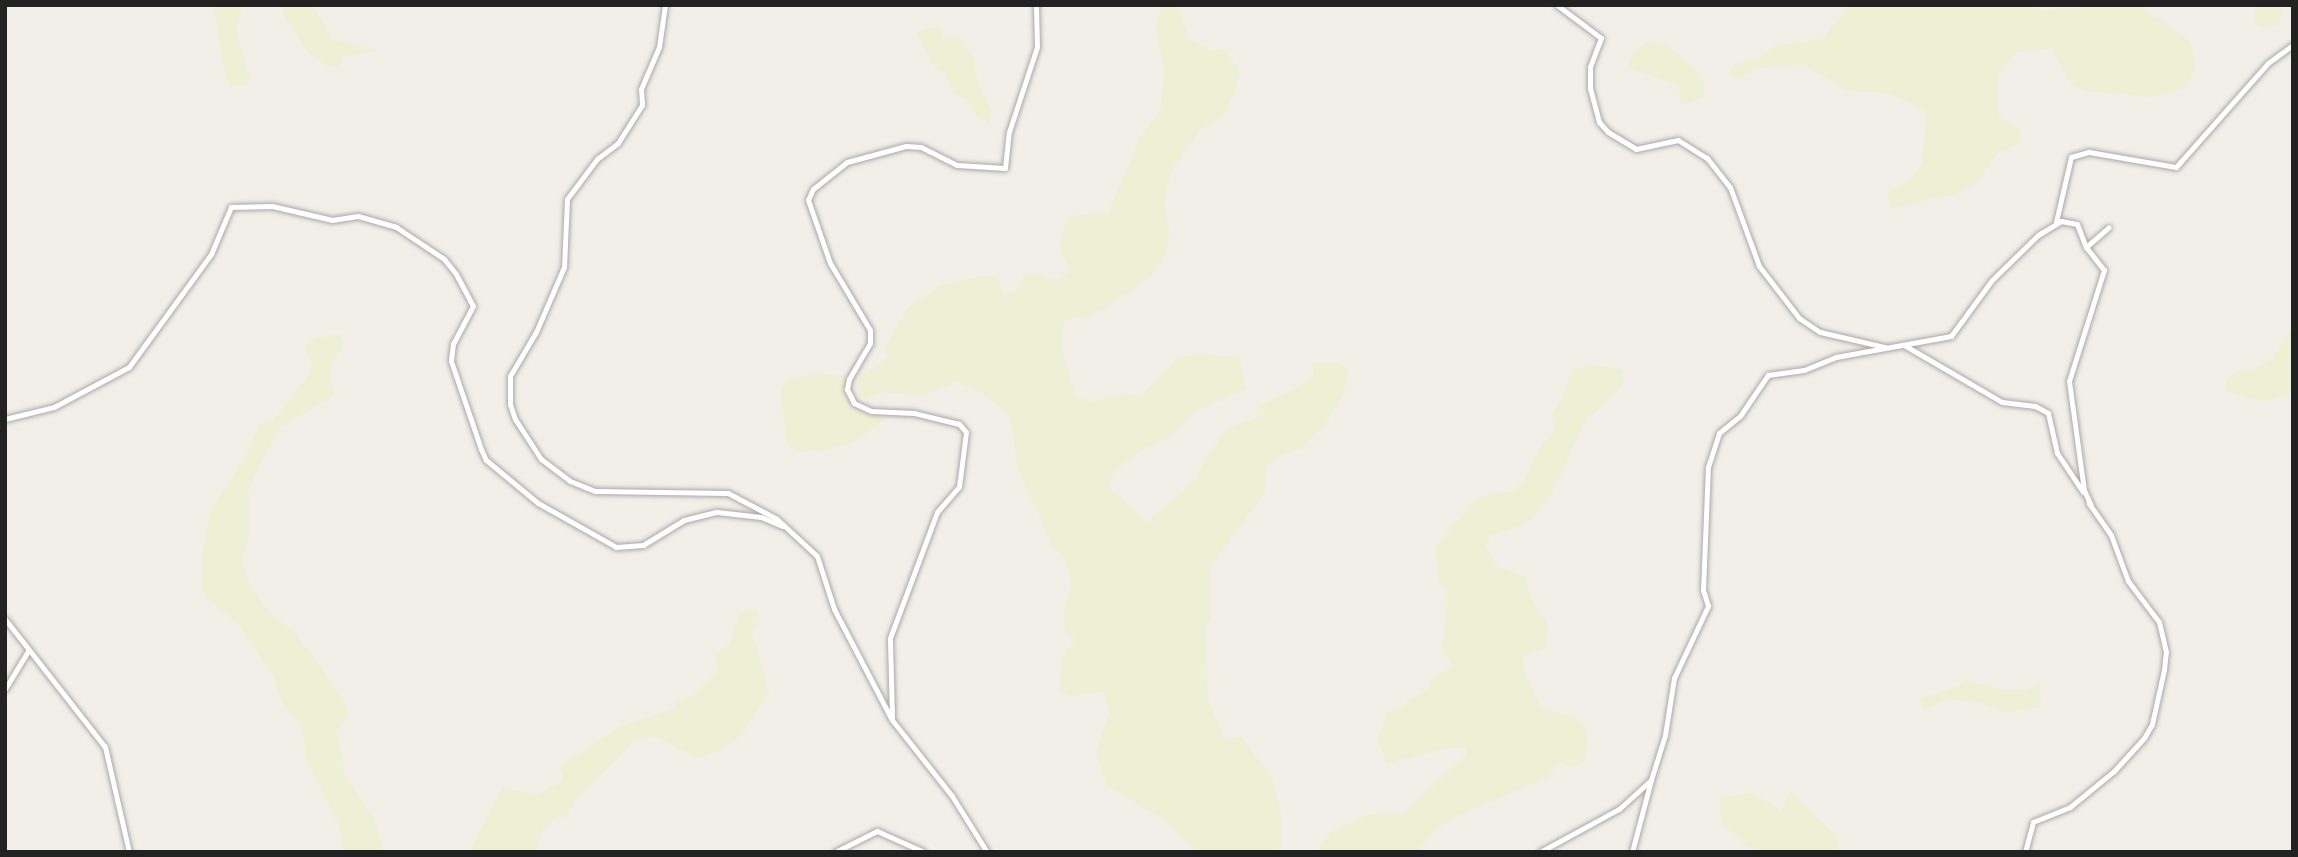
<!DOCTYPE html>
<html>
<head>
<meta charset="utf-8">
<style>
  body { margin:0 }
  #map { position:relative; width:2298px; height:857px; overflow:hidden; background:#f2efe9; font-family:"Roboto Condensed",sans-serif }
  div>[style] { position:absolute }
  .farmland>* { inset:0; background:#eef0d5 }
  .roads { filter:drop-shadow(0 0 2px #a9a9a9) drop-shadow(0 0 2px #a9a9a9) }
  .street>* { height:5px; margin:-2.5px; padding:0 2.5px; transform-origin:2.5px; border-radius:2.5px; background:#fff }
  span { translate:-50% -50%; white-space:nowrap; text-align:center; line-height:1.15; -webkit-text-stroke:5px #fff; paint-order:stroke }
  .frame { position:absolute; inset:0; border:7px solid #222; pointer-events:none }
</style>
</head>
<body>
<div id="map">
  <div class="farmland">
    <div style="clip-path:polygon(213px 5px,243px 5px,236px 30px,250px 77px,248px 84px,231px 88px,224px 71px)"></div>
    <div style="clip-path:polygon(283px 5px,313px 5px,332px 39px,378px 50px,342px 58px,339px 69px,327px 66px,310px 54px,297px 37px,283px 14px)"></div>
    <div style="clip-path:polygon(1162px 5px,1177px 5px,1189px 38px,1209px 49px,1226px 50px,1240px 72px,1235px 92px,1223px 118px,1201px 129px,1172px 170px,1164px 201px,1170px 233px,1166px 254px,1151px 276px,1091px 317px,1065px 320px,1061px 345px,1077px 398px,1091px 401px,1123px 394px,1141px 396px,1176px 359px,1199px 354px,1239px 357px,1246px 389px,1193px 413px,1167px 439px,1141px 450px,1114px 472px,1108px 486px,1147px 522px,1195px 480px,1207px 455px,1230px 427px,1256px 418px,1258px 406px,1296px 389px,1314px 375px,1312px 363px,1340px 363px,1349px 370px,1344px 394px,1327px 422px,1303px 448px,1278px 456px,1265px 469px,1265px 492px,1211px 566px,1210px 621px,1205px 628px,1208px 699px,1225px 739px,1242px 737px,1273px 780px,1281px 814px,1281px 848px,1275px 852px,1195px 852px,1166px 821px,1106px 785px,1096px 752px,1109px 713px,1107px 704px,1103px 691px,1072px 697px,1060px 690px,1062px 658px,1075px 639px,1065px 630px,1063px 615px,1072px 583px,1066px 561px,1052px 545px,1017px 467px,1011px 419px,984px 394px,957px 382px,926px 395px,878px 393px,865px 400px,860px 395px,859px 376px,889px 357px,884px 350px,907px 309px,939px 286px,985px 275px,997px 277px,1004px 293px,1015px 293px,1024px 275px,1043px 274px,1057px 281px,1070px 272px,1059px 247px,1065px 223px,1070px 215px,1108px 213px,1140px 137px,1160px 112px,1165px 71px,1155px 26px)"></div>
    <div style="clip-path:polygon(1849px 5px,2028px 5px,2041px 9px,2139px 5px,2191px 42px,2196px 69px,2185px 88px,2150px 97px,2086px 91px,2072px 85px,2051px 49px,2017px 52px,1999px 74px,1997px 103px,1999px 117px,2020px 129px,2021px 142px,1997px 154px,1980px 179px,1963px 192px,1892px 209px,1887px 192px,1908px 180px,1922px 164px,1926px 114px,1916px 105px,1887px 93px,1847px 91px,1805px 65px,1756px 68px,1740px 79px,1729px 75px,1734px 65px,1757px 59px,1775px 46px,1823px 38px)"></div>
    <div style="clip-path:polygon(2255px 5px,2293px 5px,2293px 6px,2284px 6px,2279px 25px,2263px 28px,2255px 23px)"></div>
    <div style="clip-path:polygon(926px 28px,939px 28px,942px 37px,959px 38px,972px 53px,980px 90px,993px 112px,989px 123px,978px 117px,965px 98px,953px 94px,946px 75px,934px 67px,917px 33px)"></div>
    <div style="clip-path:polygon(1651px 41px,1666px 45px,1695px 68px,1704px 81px,1704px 98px,1680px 105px,1678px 85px,1628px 68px,1633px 51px)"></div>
    <div style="clip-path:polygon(2293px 325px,2293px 393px,2264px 402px,2231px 394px,2225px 388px,2227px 379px,2234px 372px,2259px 367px,2273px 358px)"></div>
    <div style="clip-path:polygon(340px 334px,345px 344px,332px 363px,330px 378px,335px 395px,281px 427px,256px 472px,249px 492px,249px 537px,241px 561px,253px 590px,270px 613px,294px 631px,343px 698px,350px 715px,337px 729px,345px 777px,372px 813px,384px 852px,344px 852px,339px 826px,307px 761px,301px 724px,283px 706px,274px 677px,237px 623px,206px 598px,202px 587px,203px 550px,211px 509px,246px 456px,260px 424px,272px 421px,306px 379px,312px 367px,305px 347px,315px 338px)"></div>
    <div style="clip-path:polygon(1594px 364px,1622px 370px,1624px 383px,1593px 416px,1588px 415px,1551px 496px,1527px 524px,1492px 535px,1485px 546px,1498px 567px,1525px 576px,1531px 599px,1548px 624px,1546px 648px,1523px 656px,1525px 674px,1541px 708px,1575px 716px,1585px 726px,1588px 744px,1584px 760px,1574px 768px,1560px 763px,1547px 778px,1462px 814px,1438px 828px,1417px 852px,1316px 852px,1331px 832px,1369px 814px,1405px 813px,1467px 753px,1466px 748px,1447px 748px,1387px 764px,1377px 739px,1388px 711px,1402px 708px,1407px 700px,1428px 691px,1431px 679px,1453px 666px,1442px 650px,1448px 590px,1439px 581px,1435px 547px,1473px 502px,1485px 495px,1513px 491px,1526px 478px,1539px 449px,1556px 428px,1550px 416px,1562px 400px,1569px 377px,1574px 369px)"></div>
    <div style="clip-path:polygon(816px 373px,842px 376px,847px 380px,844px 392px,849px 408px,883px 418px,881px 423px,855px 442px,823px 451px,796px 452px,787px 443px,780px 393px,787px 380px)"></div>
    <div style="clip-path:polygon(747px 610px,759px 612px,759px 626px,752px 632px,770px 692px,742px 735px,720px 751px,696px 758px,656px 736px,634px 741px,577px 799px,565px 818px,560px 815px,543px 829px,536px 852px,469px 852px,503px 787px,536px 795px,558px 784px,563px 777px,559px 767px,618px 727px,676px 708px,676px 702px,692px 696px,718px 670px,714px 654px,730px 644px,738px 614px)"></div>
    <div style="clip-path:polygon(1965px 680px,2005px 690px,2027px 690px,2040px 682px,2041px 707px,2007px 713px,1976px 702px,1948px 699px,1923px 710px,1919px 699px,1959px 686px)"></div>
    <div style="clip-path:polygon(1790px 790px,1837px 836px,1838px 852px,1763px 852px,1746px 846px,1721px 822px,1719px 798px,1753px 793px,1782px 811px)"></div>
  </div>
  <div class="roads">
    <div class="street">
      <div style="left:665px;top:5px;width:42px;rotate:98.1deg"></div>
      <div style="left:659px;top:47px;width:46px;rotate:113.2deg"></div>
      <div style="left:641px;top:89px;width:16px;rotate:86deg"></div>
      <div style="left:642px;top:105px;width:45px;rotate:122.3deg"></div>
      <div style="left:618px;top:143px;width:26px;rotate:143deg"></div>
      <div style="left:597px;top:159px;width:50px;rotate:126.9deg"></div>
      <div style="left:567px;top:199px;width:68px;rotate:92.5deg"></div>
      <div style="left:564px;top:267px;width:71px;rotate:113.3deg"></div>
      <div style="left:536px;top:332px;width:51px;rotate:120.6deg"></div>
      <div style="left:510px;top:376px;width:28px;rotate:90deg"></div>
      <div style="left:510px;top:404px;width:16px;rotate:72deg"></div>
      <div style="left:515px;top:419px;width:48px;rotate:57deg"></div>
      <div style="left:541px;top:459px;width:36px;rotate:37deg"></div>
      <div style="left:570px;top:481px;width:27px;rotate:22deg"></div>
      <div style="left:595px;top:491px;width:133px;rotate:0.9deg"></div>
      <div style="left:728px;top:493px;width:55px;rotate:28deg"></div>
      <div style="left:777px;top:519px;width:54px;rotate:42.8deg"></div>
      <div style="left:817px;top:556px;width:56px;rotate:72.2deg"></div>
      <div style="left:834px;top:609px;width:125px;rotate:62.4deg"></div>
      <div style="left:892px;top:720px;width:97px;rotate:51.7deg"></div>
      <div style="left:952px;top:796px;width:66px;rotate:58deg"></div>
      <div style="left:1557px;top:5px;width:55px;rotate:36.9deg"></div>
      <div style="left:1601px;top:38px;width:31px;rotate:111deg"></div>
      <div style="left:1590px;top:67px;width:21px;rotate:90deg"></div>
      <div style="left:1590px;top:88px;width:35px;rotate:75deg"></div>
      <div style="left:1599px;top:122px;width:13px;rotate:48deg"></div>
      <div style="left:1608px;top:132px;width:33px;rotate:31deg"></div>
      <div style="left:1636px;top:149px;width:43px;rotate:-12.1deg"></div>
      <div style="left:1678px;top:140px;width:34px;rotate:32deg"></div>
      <div style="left:1707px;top:158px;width:37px;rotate:52deg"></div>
      <div style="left:1730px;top:187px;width:84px;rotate:69.8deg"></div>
      <div style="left:1759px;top:266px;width:66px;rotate:52.4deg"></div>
      <div style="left:1799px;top:318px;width:25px;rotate:34deg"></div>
      <div style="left:1820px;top:332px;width:67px;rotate:13deg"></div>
      <div style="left:2056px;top:222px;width:67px;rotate:-77deg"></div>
      <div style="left:2071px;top:157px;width:19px;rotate:-16deg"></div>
      <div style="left:2089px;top:152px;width:88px;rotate:9.8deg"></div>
      <div style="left:2176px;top:167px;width:139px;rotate:-48.5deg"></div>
      <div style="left:2268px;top:63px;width:31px;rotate:-36deg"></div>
      <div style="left:2086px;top:247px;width:30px;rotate:-41deg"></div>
      <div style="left:1904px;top:345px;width:113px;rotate:30.2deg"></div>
      <div style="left:2002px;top:402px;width:33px;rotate:7deg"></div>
      <div style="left:2035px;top:406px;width:15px;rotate:28deg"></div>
      <div style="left:2048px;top:413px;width:41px;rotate:77.3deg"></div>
      <div style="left:2057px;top:453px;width:47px;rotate:56.3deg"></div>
      <div style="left:5px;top:419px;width:50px;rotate:-13.8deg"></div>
      <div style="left:54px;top:407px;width:85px;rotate:-28.1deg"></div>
      <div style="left:129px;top:367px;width:140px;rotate:-54deg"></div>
      <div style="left:211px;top:254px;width:51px;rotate:-66.9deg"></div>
      <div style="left:231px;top:207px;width:41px;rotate:-1.4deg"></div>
      <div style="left:272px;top:206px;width:62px;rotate:13.1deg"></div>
      <div style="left:332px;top:220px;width:26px;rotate:-9deg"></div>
      <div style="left:358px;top:216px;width:40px;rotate:16deg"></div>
      <div style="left:396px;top:227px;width:58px;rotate:33.7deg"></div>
      <div style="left:444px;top:259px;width:19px;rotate:51deg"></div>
      <div style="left:456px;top:274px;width:36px;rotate:62deg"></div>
      <div style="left:473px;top:306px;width:43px;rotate:117.8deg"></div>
      <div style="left:453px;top:344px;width:17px;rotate:97deg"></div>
      <div style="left:451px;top:361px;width:93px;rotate:71.2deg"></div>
      <div style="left:481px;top:449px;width:12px;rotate:66deg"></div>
      <div style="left:486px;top:460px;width:67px;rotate:39.6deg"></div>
      <div style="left:538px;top:503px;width:90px;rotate:29.4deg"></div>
      <div style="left:616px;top:547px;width:27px;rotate:-4deg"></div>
      <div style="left:643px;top:545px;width:48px;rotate:-31.4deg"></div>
      <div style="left:684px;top:520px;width:34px;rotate:-14deg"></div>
      <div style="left:717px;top:512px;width:44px;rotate:6.5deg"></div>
      <div style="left:761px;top:517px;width:23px;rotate:23deg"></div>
      <div style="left:5px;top:619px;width:162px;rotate:52deg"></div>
      <div style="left:105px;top:747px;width:108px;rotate:77.1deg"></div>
      <div style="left:5px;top:689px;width:44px;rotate:-58.8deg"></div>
      <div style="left:892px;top:717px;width:79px;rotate:-91.5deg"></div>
      <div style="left:890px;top:638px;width:134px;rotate:-69.5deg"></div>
      <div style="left:937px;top:512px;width:33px;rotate:-49deg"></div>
      <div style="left:959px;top:487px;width:55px;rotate:-82.7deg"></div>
      <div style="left:966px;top:432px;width:11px;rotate:-131deg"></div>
      <div style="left:959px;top:424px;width:46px;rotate:-166.3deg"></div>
      <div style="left:914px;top:413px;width:43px;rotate:-177.3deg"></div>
      <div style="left:871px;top:411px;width:19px;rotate:-155deg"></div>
      <div style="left:854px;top:403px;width:16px;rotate:-117deg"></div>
      <div style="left:847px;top:389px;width:10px;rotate:-79deg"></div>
      <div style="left:849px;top:379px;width:42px;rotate:-59.7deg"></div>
      <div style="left:870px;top:343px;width:13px;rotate:-90deg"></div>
      <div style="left:870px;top:330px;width:78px;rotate:-120.8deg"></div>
      <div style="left:830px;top:263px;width:67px;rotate:-109.2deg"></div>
      <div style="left:808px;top:200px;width:12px;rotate:-66deg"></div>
      <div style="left:813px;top:189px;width:43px;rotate:-38.5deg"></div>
      <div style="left:847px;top:162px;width:61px;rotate:-15.2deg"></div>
      <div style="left:906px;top:146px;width:15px;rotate:4deg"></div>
      <div style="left:921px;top:147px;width:40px;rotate:26.6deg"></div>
      <div style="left:957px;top:165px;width:48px;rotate:3.6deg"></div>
      <div style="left:1005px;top:168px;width:36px;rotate:-84deg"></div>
      <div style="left:1009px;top:132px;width:89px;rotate:-71.8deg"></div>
      <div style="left:1037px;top:47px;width:42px;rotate:-91.4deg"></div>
      <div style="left:835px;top:852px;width:47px;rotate:-26.6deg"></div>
      <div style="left:877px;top:831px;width:51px;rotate:24.1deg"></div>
      <div style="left:1540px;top:852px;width:90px;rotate:-28.6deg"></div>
      <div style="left:1619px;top:809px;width:43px;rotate:-42.2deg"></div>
      <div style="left:1651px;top:780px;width:47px;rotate:-72.7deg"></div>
      <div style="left:1665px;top:735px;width:58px;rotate:-81deg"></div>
      <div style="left:1674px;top:678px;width:80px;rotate:-64.7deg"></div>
      <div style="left:1708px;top:606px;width:17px;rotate:-107deg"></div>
      <div style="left:1703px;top:590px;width:123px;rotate:-87.7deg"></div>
      <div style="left:1708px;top:467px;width:36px;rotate:-72deg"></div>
      <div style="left:1719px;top:433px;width:27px;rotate:-39deg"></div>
      <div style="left:1740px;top:416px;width:50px;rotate:-55.7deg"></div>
      <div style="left:1768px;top:375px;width:36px;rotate:-8deg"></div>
      <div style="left:1804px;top:370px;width:35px;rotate:-22deg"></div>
      <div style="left:1836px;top:357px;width:117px;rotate:-10.3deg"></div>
      <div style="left:1951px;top:336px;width:69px;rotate:-53.8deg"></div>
      <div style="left:1992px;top:280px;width:64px;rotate:-44.4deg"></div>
      <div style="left:2038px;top:235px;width:27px;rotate:-31deg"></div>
      <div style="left:2061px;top:221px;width:16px;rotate:11deg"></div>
      <div style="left:2077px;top:224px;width:25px;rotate:69deg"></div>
      <div style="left:2086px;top:247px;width:29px;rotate:52deg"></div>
      <div style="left:2104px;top:270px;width:116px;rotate:107.5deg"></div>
      <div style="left:2069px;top:381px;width:110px;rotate:82.2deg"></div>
      <div style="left:2084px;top:490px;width:17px;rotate:66deg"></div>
      <div style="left:1632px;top:852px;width:74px;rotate:-75.2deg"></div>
      <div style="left:2025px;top:852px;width:31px;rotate:-75deg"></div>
      <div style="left:2033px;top:822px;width:40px;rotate:-22deg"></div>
      <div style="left:2070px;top:807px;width:57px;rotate:-39.3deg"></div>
      <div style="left:2114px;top:771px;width:45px;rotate:-47.7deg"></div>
      <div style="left:2144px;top:738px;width:16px;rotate:-60deg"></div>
      <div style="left:2152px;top:724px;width:55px;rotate:-77.5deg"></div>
      <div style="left:2164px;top:670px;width:18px;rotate:-84deg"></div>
      <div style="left:2166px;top:652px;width:31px;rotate:-103deg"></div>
      <div style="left:2159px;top:622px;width:51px;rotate:-127.1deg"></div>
      <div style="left:2128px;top:581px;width:49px;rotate:-110.3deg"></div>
      <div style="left:2111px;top:535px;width:39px;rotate:-125deg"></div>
    </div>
  </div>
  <div class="frame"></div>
</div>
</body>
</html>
